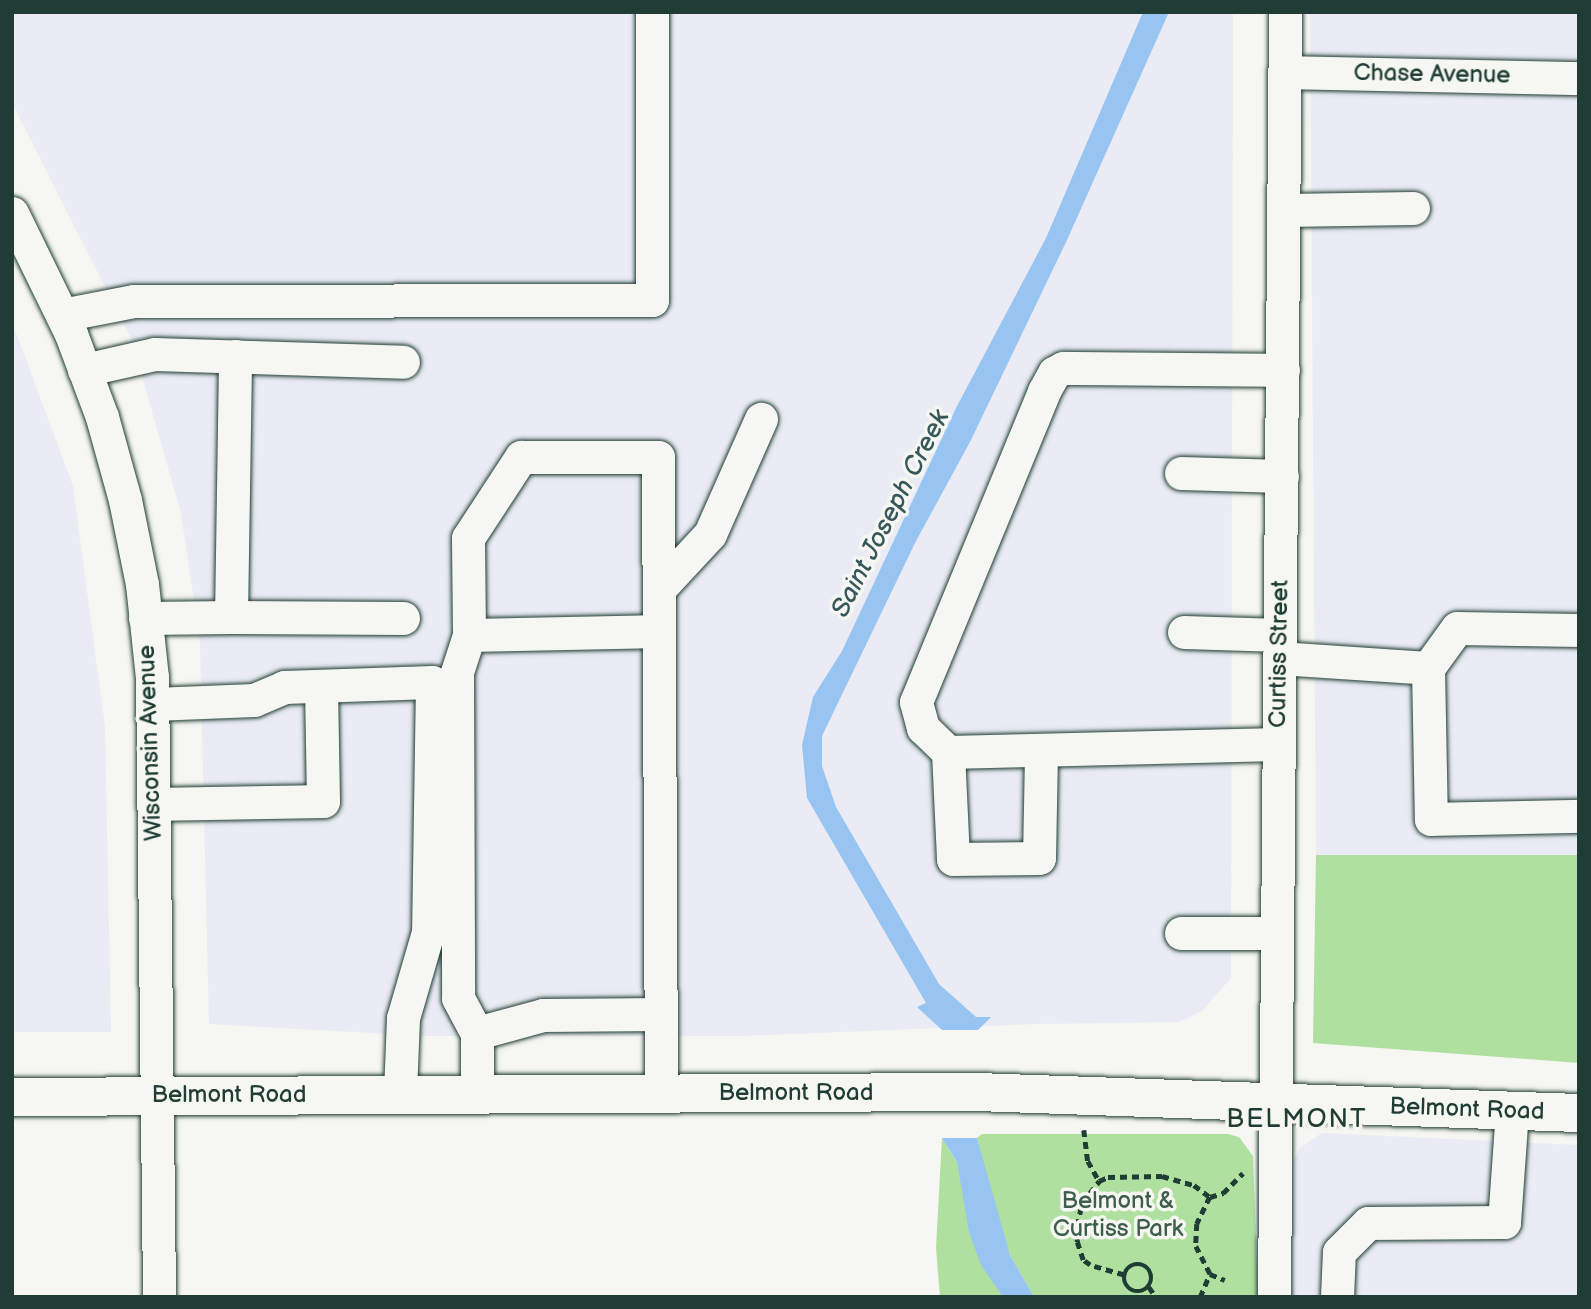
<!DOCTYPE html>
<html>
<head>
<meta charset="utf-8">
<style>
  body { margin:0 }
  #map { position:relative; width:1591px; height:1309px; overflow:hidden; background:#f6f6f2; font-family:"Balsamiq Sans",sans-serif }
  div>[style] { position:absolute }
  .built>* { inset:0; background:#eaebf4 }
  .green>* { inset:0; background:#b0e0a0 }
  .water>* { inset:0; background:#97c4f1 }
  .path>* { height:4.5px; margin-top:-2.25px; transform-origin:0; background:repeating-linear-gradient(90deg,#1f3d34 0 7px,transparent 0 12px) }
  .path>.ring { margin:-2.25px; padding:0; box-sizing:content-box; background:none; border:4.5px solid #1f3d34; border-radius:50% }
  .roads { filter:drop-shadow(0 0 2px #1f3d34) drop-shadow(0 0 2px #1f3d34) }
  .minor>* { height:33px; margin:-16.5px; padding:0 16.5px; transform-origin:16.5px; border-radius:16.5px; background:#f6f6f2 }
  .major>* { height:38px; margin:-19px; padding:0 19px; transform-origin:19px; border-radius:19px; background:#f6f6f2 }
  span { translate:-50% -50%; white-space:nowrap; text-align:center; line-height:1.15; -webkit-text-stroke:7px #f6f6f2; paint-order:stroke }
  .street-label { font-size:24px; color:#1f3d34 }
  .park-label { font-size:24px; color:#3c5e4a }
  .water-label { font-size:26px; color:#37585a; font-style:italic }
  .neighbourhood-label { font-size:26px; color:#1f3d34; letter-spacing:2px }
  .frame { position:absolute; inset:0; border:14px solid #1f3d34; pointer-events:none }
</style>
</head>
<body>
<div id="map">
  <div class="built">
    <div style="clip-path:polygon(12px 12px,1233px 12px,1231px 978px,1202px 1011px,1179px 1022px,1034px 1024px,741px 1036px,428px 1036px,209px 1024px,200px 643px,181px 513px,131px 338px,12px 103px)"></div>
    <div style="clip-path:polygon(1310px 12px,1579px 12px,1579px 855px,1316px 855px)"></div>
    <div style="clip-path:polygon(12px 322px,73px 486px,105px 727px,111px 1032px,12px 1032px)"></div>
    <div style="clip-path:polygon(1322px 1133px,1579px 1145px,1579px 1297px,1292px 1297px,1292px 1162px,1301px 1147px)"></div>
  </div>
  <div class="green">
    <div style="clip-path:polygon(1316px 855px,1579px 855px,1579px 1063px,1313px 1043px)"></div>
    <div style="clip-path:polygon(982px 1134px,1228px 1134px,1239px 1137px,1253px 1156px,1258px 1297px,1034px 1297px,1010px 1255px,995px 1210px,977px 1138px)"></div>
    <div style="clip-path:polygon(942px 1138px,957px 1162px,1003px 1297px,940px 1297px,936px 1248px)"></div>
  </div>
  <div class="water">
    <div style="clip-path:polygon(1143px 12px,1169px 12px,1067px 240px,970px 442px,916px 541px,822px 736px,822px 766px,836px 807px,939px 984px,976px 1017px,991px 1017px,978px 1030px,942px 1030px,917px 1007px,926px 1003px,807px 798px,802px 745px,813px 697px,842px 651px,956px 408px,1046px 238px)"></div>
    <div style="clip-path:polygon(942px 1138px,977px 1138px,1010px 1255px,1034px 1297px,1003px 1297px,981px 1265px,969px 1232px,957px 1162px)"></div>
  </div>
  <div class="path">
    <div style="left:1084px;top:1130px;width:31px;rotate:83deg"></div>
    <div style="left:1088px;top:1161px;width:23px;rotate:61deg"></div>
    <div style="left:1210px;top:1197px;width:14px;rotate:-17deg"></div>
    <div style="left:1223px;top:1193px;width:28px;rotate:-45deg"></div>
    <div class="ring" style="left:1124px;top:1264px;width:23.5px;height:23.5px"></div>
    <div style="left:1124px;top:1275px;width:35px;rotate:-164deg"></div>
    <div style="left:1090px;top:1265px;width:9px;rotate:-144deg"></div>
    <div style="left:1083px;top:1260px;width:19px;rotate:-108deg"></div>
    <div style="left:1077px;top:1242px;width:16px;rotate:-90deg"></div>
    <div style="left:1077px;top:1226px;width:24px;rotate:-78deg"></div>
    <div style="left:1082px;top:1203px;width:28px;rotate:-52deg"></div>
    <div style="left:1099px;top:1181px;width:10px;rotate:-24deg"></div>
    <div style="left:1108px;top:1177px;width:54px;rotate:-1.1deg"></div>
    <div style="left:1162px;top:1176px;width:33px;rotate:16deg"></div>
    <div style="left:1194px;top:1185px;width:20px;rotate:37deg"></div>
    <div style="left:1210px;top:1197px;width:30px;rotate:116deg"></div>
    <div style="left:1197px;top:1224px;width:22px;rotate:93deg"></div>
    <div style="left:1196px;top:1246px;width:31px;rotate:63deg"></div>
    <div style="left:1210px;top:1274px;width:16px;rotate:22deg"></div>
    <div style="left:1149px;top:1287px;width:12px;rotate:55deg"></div>
    <div style="left:1200px;top:1297px;width:25px;rotate:-67deg"></div>
  </div>
  <div class="roads">
    <div class="minor">
      <div style="left:1286px;top:72px;width:293px;rotate:1.2deg"></div>
      <div style="left:1285px;top:210px;width:128px;rotate:-0.9deg"></div>
      <div style="left:12px;top:213px;width:135px;rotate:64deg"></div>
      <div style="left:71px;top:334px;width:89px;rotate:69.5deg"></div>
      <div style="left:102px;top:417px;width:86px;rotate:74.5deg"></div>
      <div style="left:125px;top:500px;width:86px;rotate:78.6deg"></div>
      <div style="left:142px;top:584px;width:94px;rotate:83.9deg"></div>
      <div style="left:152px;top:677px;width:620px;rotate:89.35deg"></div>
      <div style="left:62px;top:315px;width:73px;rotate:-11deg"></div>
      <div style="left:134px;top:301px;width:518px;rotate:-0.11deg"></div>
      <div style="left:652px;top:300px;width:288px;rotate:-90deg"></div>
      <div style="left:84px;top:370px;width:73px;rotate:-12.7deg"></div>
      <div style="left:155px;top:354px;width:248px;rotate:1.8deg"></div>
      <div style="left:1181px;top:473px;width:101px;rotate:1.7deg"></div>
      <div style="left:659px;top:589px;width:75px;rotate:-47.2deg"></div>
      <div style="left:710px;top:534px;width:126px;rotate:-66.1deg"></div>
      <div style="left:231px;top:617px;width:172px;rotate:0.3deg"></div>
      <div style="left:145px;top:618px;width:86px;rotate:-0.7deg"></div>
      <div style="left:231px;top:617px;width:261px;rotate:-89.1deg"></div>
      <div style="left:1579px;top:630px;width:122px;rotate:-179.1deg"></div>
      <div style="left:1457px;top:628px;width:49px;rotate:125.9deg"></div>
      <div style="left:1428px;top:668px;width:151px;rotate:88.9deg"></div>
      <div style="left:1431px;top:819px;width:148px;rotate:-1.2deg"></div>
      <div style="left:659px;top:631px;width:190px;rotate:178.8deg"></div>
      <div style="left:469px;top:635px;width:97px;rotate:-90.6deg"></div>
      <div style="left:468px;top:538px;width:97px;rotate:-56.8deg"></div>
      <div style="left:521px;top:457px;width:137px"></div>
      <div style="left:658px;top:457px;width:636px;rotate:89.73deg"></div>
      <div style="left:1184px;top:632px;width:96px;rotate:1.8deg"></div>
      <div style="left:469px;top:635px;width:39px;rotate:108deg"></div>
      <div style="left:457px;top:672px;width:326px;rotate:89.8deg"></div>
      <div style="left:458px;top:998px;width:40px;rotate:62deg"></div>
      <div style="left:477px;top:1033px;width:61px;rotate:90deg"></div>
      <div style="left:1279px;top:658px;width:149px;rotate:3.8deg"></div>
      <div style="left:153px;top:704px;width:101px;rotate:-2.3deg"></div>
      <div style="left:254px;top:700px;width:33px;rotate:-23deg"></div>
      <div style="left:284px;top:687px;width:148px;rotate:-1.9deg"></div>
      <div style="left:432px;top:682px;width:250px;rotate:90.9deg"></div>
      <div style="left:428px;top:932px;width:90px;rotate:106.2deg"></div>
      <div style="left:403px;top:1018px;width:76px;rotate:92.3deg"></div>
      <div style="left:1278px;top:744px;width:330px;rotate:178.6deg"></div>
      <div style="left:948px;top:752px;width:35px;rotate:-136deg"></div>
      <div style="left:923px;top:728px;width:27px;rotate:-105deg"></div>
      <div style="left:916px;top:702px;width:336px;rotate:-67.6deg"></div>
      <div style="left:1044px;top:391px;width:21px;rotate:-61deg"></div>
      <div style="left:1054px;top:373px;width:10px;rotate:-29deg"></div>
      <div style="left:1063px;top:368px;width:220px;rotate:0.5deg"></div>
      <div style="left:948px;top:752px;width:107px;rotate:87.3deg"></div>
      <div style="left:953px;top:859px;width:86px;rotate:-0.7deg"></div>
      <div style="left:1039px;top:858px;width:108px;rotate:-88.9deg"></div>
      <div style="left:153px;top:804px;width:170px;rotate:-1deg"></div>
      <div style="left:323px;top:801px;width:115px;rotate:-91deg"></div>
      <div style="left:1181px;top:933px;width:96px"></div>
      <div style="left:477px;top:1033px;width:68px;rotate:-15.3deg"></div>
      <div style="left:543px;top:1015px;width:118px;rotate:-0.5deg"></div>
      <div style="left:1274px;top:1297px;width:1285px;rotate:-89.51deg"></div>
      <div style="left:1337px;top:1297px;width:45px;rotate:-87.5deg"></div>
      <div style="left:1339px;top:1252px;width:41px;rotate:-45deg"></div>
      <div style="left:1368px;top:1223px;width:136px;rotate:-0.4deg"></div>
      <div style="left:1504px;top:1222px;width:111px;rotate:-85.9deg"></div>
    </div>
    <div class="major">
      <div style="left:12px;top:1097px;width:965px;rotate:-0.3deg"></div>
      <div style="left:977px;top:1092px;width:602px;rotate:2deg"></div>
    </div>
  </div>
  <div class="street-label">
    <span style="left:1432px;top:74px;rotate:1deg">Chase Avenue</span>
    <span style="left:1279px;top:654px;rotate:-89deg">Curtiss Street</span>
    <span style="left:150px;top:743px;rotate:-92deg">Wisconsin Avenue</span>
    <span style="left:796px;top:1093px">Belmont Road</span>
    <span style="left:229px;top:1095px">Belmont Road</span>
    <span style="left:1467px;top:1109px;rotate:2deg">Belmont Road</span>
  </div>
  <div class="park-label">
    <span style="left:1118px;top:1215px">Belmont &amp;<br>Curtiss Park</span>
  </div>
  <div class="water-label">
    <span style="left:891px;top:514px;rotate:-63deg">Saint Joseph Creek</span>
  </div>
  <div class="neighbourhood-label">
    <span style="left:1297px;top:1120px">BELMONT</span>
  </div>
  <div class="frame"></div>
</div>
</body>
</html>
